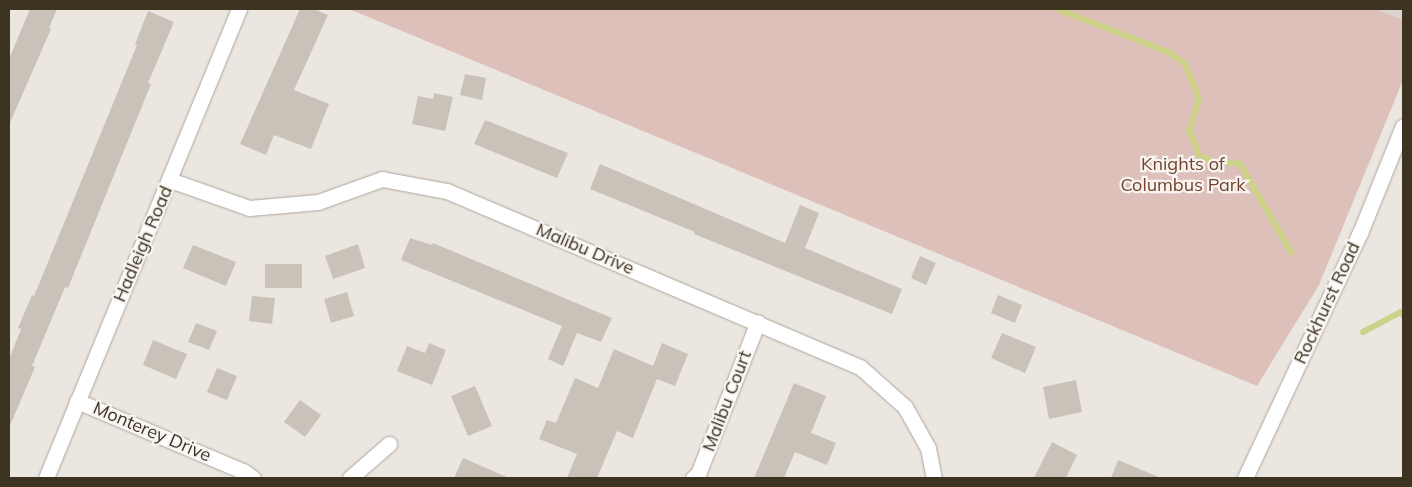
<!DOCTYPE html>
<html>
<head>
<meta charset="utf-8">
<style>
  body { margin:0 }
  #map { position:relative; width:1412px; height:487px; overflow:hidden; background:#ece6e1; font-family:Mulish,sans-serif }
  div>[style] { position:absolute }
  .built>* { inset:0; background:#dcd5cf }
  .green>* { inset:0; background:#ddc0b9 }
  .stream>* { height:6px; margin:-3px; padding:0 3px; transform-origin:3px; border-radius:3px; background:#ccd288 }
  .building>* { inset:0; background:#c9c2b9 }
  .roads { filter:drop-shadow(0 0 1px #ada69c) drop-shadow(0 0 1px #ada69c) }
  .minor>* { height:15px; margin:-7.5px; padding:0 7.5px; transform-origin:7.5px; border-radius:7.5px; background:#fff }
  span { translate:-50% -50%; white-space:nowrap; text-align:center; line-height:1.15; -webkit-text-stroke:4.5px #f8f4f1; paint-order:stroke }
  .park-label { font-size:18px; color:#74422a }
  .street-label { font-size:18px; color:#3d3321 }
  .frame { position:absolute; inset:0; border:10px solid #3d3321; pointer-events:none }
</style>
</head>
<body>
<div id="map">
  <div class="built">
    <div style="clip-path:polygon(1376px 9px,1403px 9px,1403px 20px)"></div>
  </div>
  <div class="green">
    <div style="clip-path:polygon(349px 9px,1376px 9px,1403px 20px,1403px 80px,1319px 285px,1257px 386px)"></div>
  </div>
  <div class="stream">
    <div style="left:1057px;top:9px;width:119px;rotate:21.2deg"></div>
    <div style="left:1168px;top:52px;width:21px;rotate:35deg"></div>
    <div style="left:1185px;top:64px;width:37px;rotate:68deg"></div>
    <div style="left:1199px;top:98px;width:34px;rotate:107deg"></div>
    <div style="left:1189px;top:130px;width:27px;rotate:68deg"></div>
    <div style="left:1199px;top:155px;width:17px;rotate:25deg"></div>
    <div style="left:1214px;top:162px;width:26px;rotate:4deg"></div>
    <div style="left:1240px;top:164px;width:102px;rotate:59.9deg"></div>
    <div style="left:1363px;top:332px;width:43px;rotate:-27.8deg"></div>
    <div style="left:1401px;top:312px;width:4px;rotate:56deg"></div>
  </div>
  <div class="building">
    <div style="clip-path:polygon(30px 9px,57px 9px,49px 28px,51px 29px,9px 125px,9px 59px)"></div>
    <div style="clip-path:polygon(300px 9px,314px 9px,328px 15px,294px 90px,329px 104px,311px 149px,274px 135px,266px 155px,240px 144px)"></div>
    <div style="clip-path:polygon(148px 11px,174px 22px,148px 83px,151px 84px,68px 288px,65px 287px,32px 366px,35px 367px,9px 428px,9px 359px,21px 329px,18px 328px,32px 295px,34px 296px,67px 216px,137px 45px,135px 44px)"></div>
    <div style="clip-path:polygon(465px 74px,486px 78px,482px 100px,460px 95px)"></div>
    <div style="clip-path:polygon(434px 93px,453px 97px,445px 131px,412px 124px,418px 96px,433px 99px)"></div>
    <div style="clip-path:polygon(485px 120px,568px 153px,557px 178px,474px 144px)"></div>
    <div style="clip-path:polygon(600px 164px,785px 243px,800px 205px,819px 213px,805px 248px,902px 289px,892px 314px,694px 234px,695px 232px,590px 189px)"></div>
    <div style="clip-path:polygon(410px 238px,432px 245px,433px 243px,612px 318px,601px 342px,577px 333px,563px 366px,548px 359px,562px 326px,401px 260px)"></div>
    <div style="clip-path:polygon(358px 244px,365px 268px,333px 279px,325px 256px)"></div>
    <div style="clip-path:polygon(193px 245px,236px 262px,226px 286px,183px 268px)"></div>
    <div style="clip-path:polygon(920px 256px,936px 263px,926px 285px,911px 278px)"></div>
    <div style="clip-path:polygon(265px 264px,302px 264px,302px 288px,265px 288px)"></div>
    <div style="clip-path:polygon(347px 292px,354px 316px,331px 323px,324px 299px)"></div>
    <div style="clip-path:polygon(998px 295px,1022px 305px,1015px 323px,991px 313px)"></div>
    <div style="clip-path:polygon(252px 296px,275px 298px,272px 324px,249px 321px)"></div>
    <div style="clip-path:polygon(196px 323px,217px 331px,209px 350px,188px 342px)"></div>
    <div style="clip-path:polygon(1002px 333px,1036px 347px,1025px 373px,991px 358px)"></div>
    <div style="clip-path:polygon(153px 340px,187px 354px,176px 379px,143px 365px)"></div>
    <div style="clip-path:polygon(429px 343px,446px 350px,432px 385px,397px 371px,407px 346px,425px 353px)"></div>
    <div style="clip-path:polygon(662px 343px,688px 354px,675px 386px,657px 379px,633px 438px,617px 431px,597px 478px,567px 478px,577px 454px,539px 439px,547px 420px,556px 423px,575px 378px,598px 388px,614px 349px,653px 366px)"></div>
    <div style="clip-path:polygon(217px 368px,237px 376px,227px 400px,207px 392px)"></div>
    <div style="clip-path:polygon(1076px 380px,1082px 412px,1049px 419px,1043px 387px)"></div>
    <div style="clip-path:polygon(794px 383px,826px 396px,811px 433px,836px 443px,827px 465px,795px 452px,784px 478px,754px 478px)"></div>
    <div style="clip-path:polygon(475px 386px,492px 426px,468px 436px,451px 396px)"></div>
    <div style="clip-path:polygon(300px 400px,321px 415px,305px 437px,284px 422px)"></div>
    <div style="clip-path:polygon(1052px 442px,1077px 455px,1066px 478px,1034px 478px)"></div>
    <div style="clip-path:polygon(463px 458px,509px 478px,454px 478px)"></div>
    <div style="clip-path:polygon(1118px 460px,1161px 478px,1111px 478px)"></div>
  </div>
  <div class="roads">
    <div class="minor">
      <div style="left:170px;top:180px;width:84px;rotate:19.5deg"></div>
      <div style="left:249px;top:208px;width:69px;rotate:-5deg"></div>
      <div style="left:318px;top:202px;width:68px;rotate:-19.8deg"></div>
      <div style="left:382px;top:179px;width:66px;rotate:10.5deg"></div>
      <div style="left:447px;top:191px;width:449px;rotate:23.1deg"></div>
      <div style="left:860px;top:367px;width:60px;rotate:41.6deg"></div>
      <div style="left:905px;top:407px;width:47px;rotate:60.7deg"></div>
      <div style="left:928px;top:448px;width:31px;rotate:79deg"></div>
      <div style="left:77px;top:401px;width:180px;rotate:22.9deg"></div>
      <div style="left:243px;top:471px;width:12px;rotate:35deg"></div>
      <div style="left:46px;top:478px;width:507px;rotate:-67.63deg"></div>
      <div style="left:350px;top:478px;width:52px;rotate:-41.1deg"></div>
      <div style="left:693px;top:478px;width:6px;rotate:-39deg"></div>
      <div style="left:698px;top:474px;width:163px;rotate:-68.5deg"></div>
      <div style="left:1245px;top:478px;width:271px;rotate:-64.9deg"></div>
      <div style="left:1360px;top:233px;width:115px;rotate:-68.1deg"></div>
    </div>
  </div>
  <div class="park-label">
    <span style="left:1183px;top:175px">Knights of<br>Columbus Park</span>
  </div>
  <div class="street-label">
    <span style="left:143px;top:244px;rotate:-67deg">Hadleigh Road</span>
    <span style="left:585px;top:249px;rotate:23deg">Malibu Drive</span>
    <span style="left:1327px;top:303px;rotate:-65deg">Rockhurst Road</span>
    <span style="left:727px;top:401px;rotate:-69deg">Malibu Court</span>
    <span style="left:152px;top:432px;rotate:23deg">Monterey Drive</span>
  </div>
  <div class="frame"></div>
</div>
</body>
</html>
